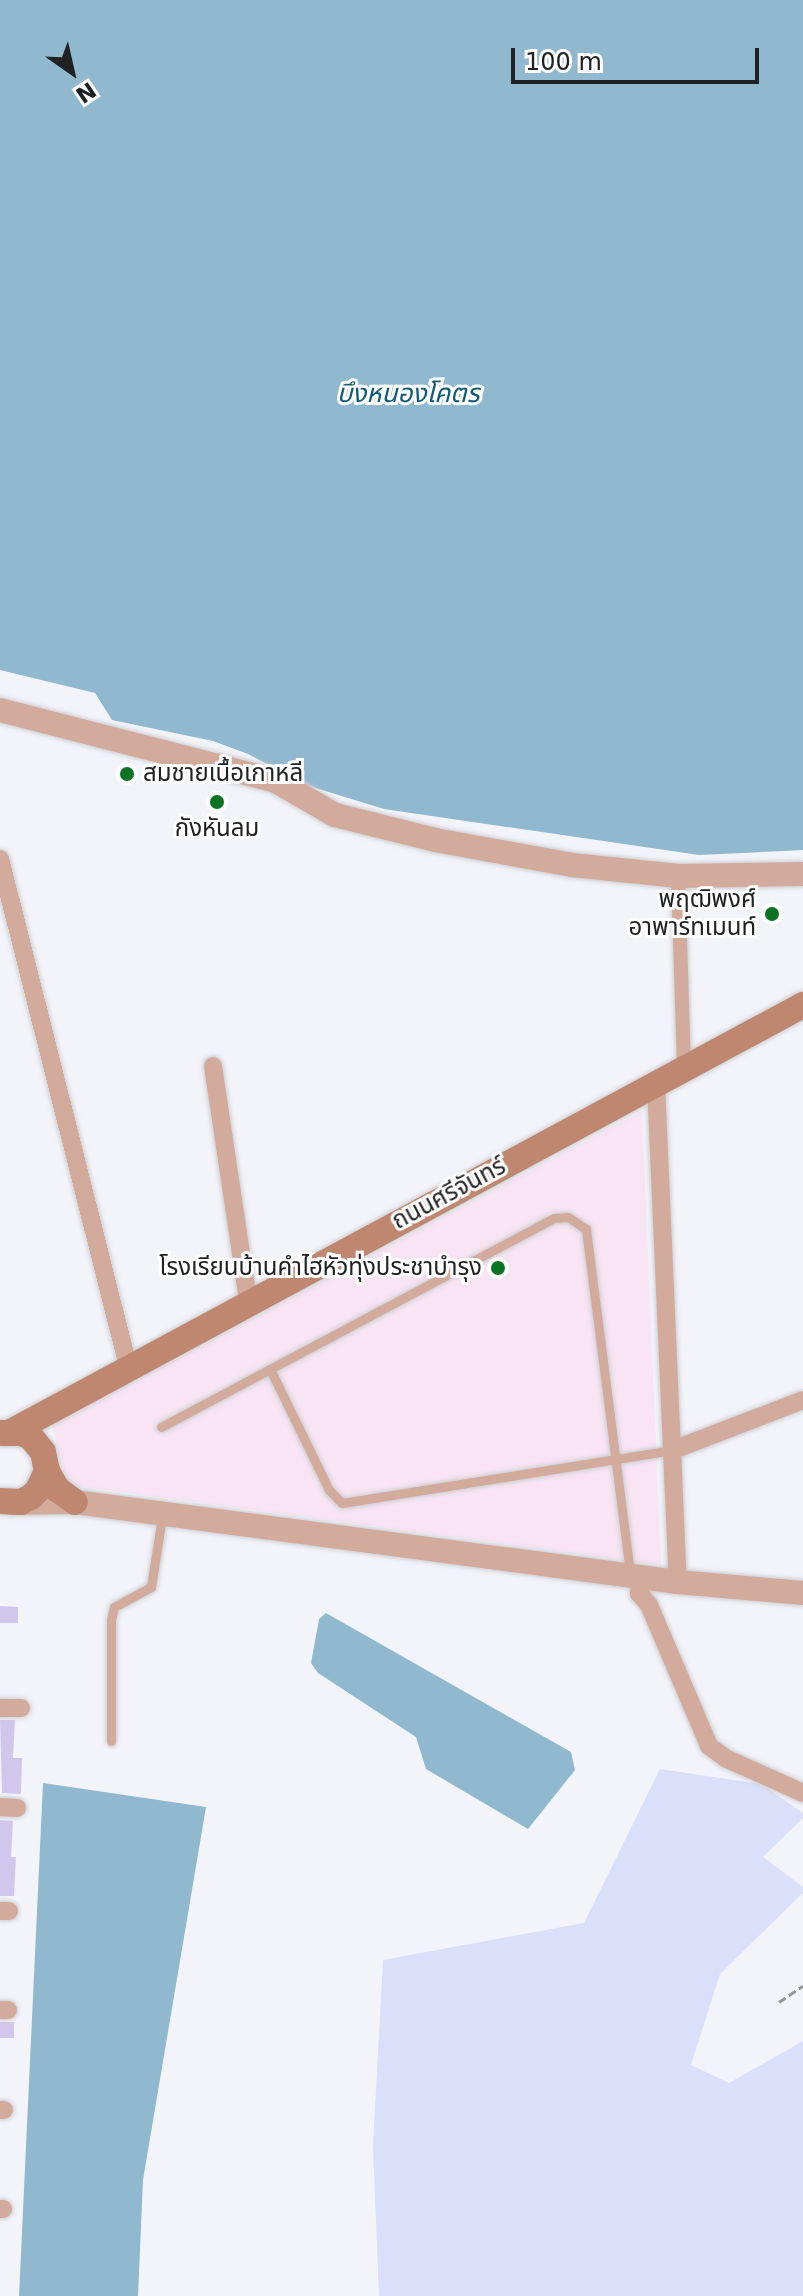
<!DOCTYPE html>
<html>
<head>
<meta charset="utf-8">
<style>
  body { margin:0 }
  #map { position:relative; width:803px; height:2296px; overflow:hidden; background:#f3f4fa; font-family:"DejaVu Sans","Noto Sans Thai",sans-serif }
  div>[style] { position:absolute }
  .education>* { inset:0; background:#f8e4f3 }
  .green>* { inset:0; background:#dadffa }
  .water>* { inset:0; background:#90b9cf }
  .building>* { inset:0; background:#d1c7ed }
  .path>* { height:3px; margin-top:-1.5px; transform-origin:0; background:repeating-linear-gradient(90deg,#949599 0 8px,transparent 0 12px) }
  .roads { filter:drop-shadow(0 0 2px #cdced3) drop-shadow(0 0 2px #cdced3) }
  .service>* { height:9px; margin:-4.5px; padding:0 4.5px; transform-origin:4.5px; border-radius:4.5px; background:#d3ab9c }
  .pedestrian>* { height:14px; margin:-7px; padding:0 7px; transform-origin:7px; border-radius:7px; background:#d3ab9c }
  .minor>* { height:18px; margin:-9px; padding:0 9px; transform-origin:9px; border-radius:9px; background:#d3ab9c }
  .tertiary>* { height:24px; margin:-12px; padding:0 12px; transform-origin:12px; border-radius:12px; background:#d3ab9c }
  .secondary>* { height:26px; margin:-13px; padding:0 13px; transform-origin:13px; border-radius:13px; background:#c08770 }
  .dots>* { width:22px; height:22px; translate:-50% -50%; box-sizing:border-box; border:4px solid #fff; border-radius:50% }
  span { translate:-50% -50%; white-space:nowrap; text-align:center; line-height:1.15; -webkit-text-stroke:6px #fff; paint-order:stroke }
  .poi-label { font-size:24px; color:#202123 }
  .left { translate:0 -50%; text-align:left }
  .right { translate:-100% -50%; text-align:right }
  .street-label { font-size:24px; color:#202123 }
  .water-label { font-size:26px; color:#115a79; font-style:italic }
  .north { position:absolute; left:32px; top:32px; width:80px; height:80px; -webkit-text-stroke:6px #fff; paint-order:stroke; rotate:146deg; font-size:22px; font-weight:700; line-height:32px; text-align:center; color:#202123 }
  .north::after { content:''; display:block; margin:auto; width:28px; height:36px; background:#202123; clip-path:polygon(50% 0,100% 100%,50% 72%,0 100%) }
  .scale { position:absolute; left:511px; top:48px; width:248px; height:36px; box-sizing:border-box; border:4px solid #202123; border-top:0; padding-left:10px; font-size:24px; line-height:28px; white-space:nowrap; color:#202123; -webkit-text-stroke:6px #fff; paint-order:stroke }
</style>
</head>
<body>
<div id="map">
  <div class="education">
    <div style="clip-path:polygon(642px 1111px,661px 1565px,76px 1486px,66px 1481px,52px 1425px)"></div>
  </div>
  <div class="green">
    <div style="clip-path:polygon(660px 1769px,761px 1784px,803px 1813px,803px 1818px,763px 1857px,803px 1887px,803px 1893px,720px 1974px,691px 2065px,729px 2083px,803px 2041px,803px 2296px,379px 2296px,373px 2146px,383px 1960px,584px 1923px)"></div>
  </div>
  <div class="water">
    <div style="clip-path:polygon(0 0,803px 0,803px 850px,699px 855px,384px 809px,309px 786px,248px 754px,213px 741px,112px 720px,95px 693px,0 670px)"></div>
    <div style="clip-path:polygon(326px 1613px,571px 1752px,575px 1770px,528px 1829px,426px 1769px,416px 1737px,318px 1673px,311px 1663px,319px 1619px)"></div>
    <div style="clip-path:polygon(43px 1783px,206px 1807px,143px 2180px,138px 2296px,19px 2296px)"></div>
  </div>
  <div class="building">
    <div style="clip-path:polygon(0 1606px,18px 1607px,18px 1623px,0 1623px)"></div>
    <div style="clip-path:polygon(0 1720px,15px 1720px,13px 1758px,22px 1758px,21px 1794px,2px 1793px)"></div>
    <div style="clip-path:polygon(0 1820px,13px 1821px,11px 1857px,16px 1857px,14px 1896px,0 1896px)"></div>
    <div style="clip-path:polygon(0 2022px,14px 2022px,14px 2038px,0 2038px)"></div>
  </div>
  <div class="path">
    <div style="left:779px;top:2002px;width:29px;rotate:-34deg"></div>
  </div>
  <div class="roads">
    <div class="service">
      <div style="left:270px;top:1369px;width:135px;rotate:64deg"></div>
      <div style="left:329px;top:1490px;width:18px;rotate:45deg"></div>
      <div style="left:342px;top:1503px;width:335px;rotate:-9.1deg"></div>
      <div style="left:161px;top:1427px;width:445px;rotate:-28deg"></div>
      <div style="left:554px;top:1218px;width:14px;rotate:-4deg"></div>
      <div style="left:568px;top:1217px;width:22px;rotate:34deg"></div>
      <div style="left:586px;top:1229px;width:346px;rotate:82.7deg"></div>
      <div style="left:111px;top:1741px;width:121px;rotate:-90deg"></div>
      <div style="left:111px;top:1620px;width:13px;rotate:-77deg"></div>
      <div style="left:114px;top:1607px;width:42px;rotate:-28.4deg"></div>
      <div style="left:151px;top:1587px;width:71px;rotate:-81.1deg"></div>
    </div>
    <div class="pedestrian">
      <div style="left:678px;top:876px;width:192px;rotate:88.2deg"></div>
    </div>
    <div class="minor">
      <div style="left:0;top:859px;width:523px;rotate:75.83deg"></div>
      <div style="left:213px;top:1066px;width:238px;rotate:81.5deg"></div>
      <div style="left:656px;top:1084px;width:498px;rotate:87.5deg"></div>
      <div style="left:673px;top:1450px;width:139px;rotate:-21deg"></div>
      <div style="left:643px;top:1578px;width:16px;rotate:105deg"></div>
      <div style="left:639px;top:1593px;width:16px;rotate:50deg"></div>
      <div style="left:649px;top:1605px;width:153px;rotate:66.9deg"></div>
      <div style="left:709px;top:1746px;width:22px;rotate:36deg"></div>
      <div style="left:727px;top:1759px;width:83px;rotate:24.1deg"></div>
      <div style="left:0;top:1708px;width:21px"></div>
      <div style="left:0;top:1807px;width:17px;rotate:3deg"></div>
      <div style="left:0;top:1911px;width:9px"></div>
      <div style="left:0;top:2010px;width:8px"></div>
      <div style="left:0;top:2110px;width:4px"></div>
      <div style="left:0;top:2209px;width:3px"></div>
    </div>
    <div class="tertiary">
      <div style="left:0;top:710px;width:285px;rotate:14.4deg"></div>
      <div style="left:276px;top:781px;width:68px;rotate:30deg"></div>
      <div style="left:335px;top:815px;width:103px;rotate:14deg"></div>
      <div style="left:435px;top:840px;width:139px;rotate:10.3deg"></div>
      <div style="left:572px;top:865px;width:107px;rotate:5.9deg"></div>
      <div style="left:678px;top:876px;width:125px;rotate:-0.9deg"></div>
      <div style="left:11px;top:1503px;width:64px;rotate:-0.9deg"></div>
      <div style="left:75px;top:1502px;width:608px;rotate:7.56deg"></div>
      <div style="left:678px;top:1582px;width:125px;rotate:5deg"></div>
    </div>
    <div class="secondary">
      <div style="left:11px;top:1432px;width:900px;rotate:-28.33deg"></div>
      <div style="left:47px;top:1471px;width:21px;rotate:61deg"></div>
      <div style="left:57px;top:1489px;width:22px;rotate:36deg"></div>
      <div style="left:0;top:1501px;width:21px;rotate:3deg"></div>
      <div style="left:21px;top:1502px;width:11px;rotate:-27deg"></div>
      <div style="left:31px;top:1497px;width:10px;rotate:-45deg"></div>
      <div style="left:38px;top:1490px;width:21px;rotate:-65deg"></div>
      <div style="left:47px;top:1471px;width:19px;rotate:-102deg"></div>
      <div style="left:43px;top:1452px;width:19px;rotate:-129deg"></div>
      <div style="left:31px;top:1437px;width:11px;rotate:-158deg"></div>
      <div style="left:21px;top:1433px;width:19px;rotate:180deg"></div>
    </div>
  </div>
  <div class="dots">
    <div style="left:127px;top:774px;background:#0a7324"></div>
    <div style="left:217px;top:802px;background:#0a7324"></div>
    <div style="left:772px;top:914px;background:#0a7324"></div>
    <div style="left:498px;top:1268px;background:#0a7324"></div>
  </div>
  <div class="poi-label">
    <span class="left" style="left:143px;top:774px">สมชายเนื้อเกาหลี</span>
    <span style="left:217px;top:829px">กังหันลม</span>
    <span class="right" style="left:756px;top:914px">พฤฒิพงศ์<br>อาพาร์ทเมนท์</span>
    <span class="right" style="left:482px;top:1268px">โรงเรียนบ้านคำไฮหัวทุ่งประชาบำรุง</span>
  </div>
  <div class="street-label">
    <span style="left:449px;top:1194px;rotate:-28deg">ถนนศรีจันทร์</span>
  </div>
  <div class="water-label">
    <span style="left:408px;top:394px">บึงหนองโคตร</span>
  </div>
  <div class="north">N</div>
  <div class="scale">100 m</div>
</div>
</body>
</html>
